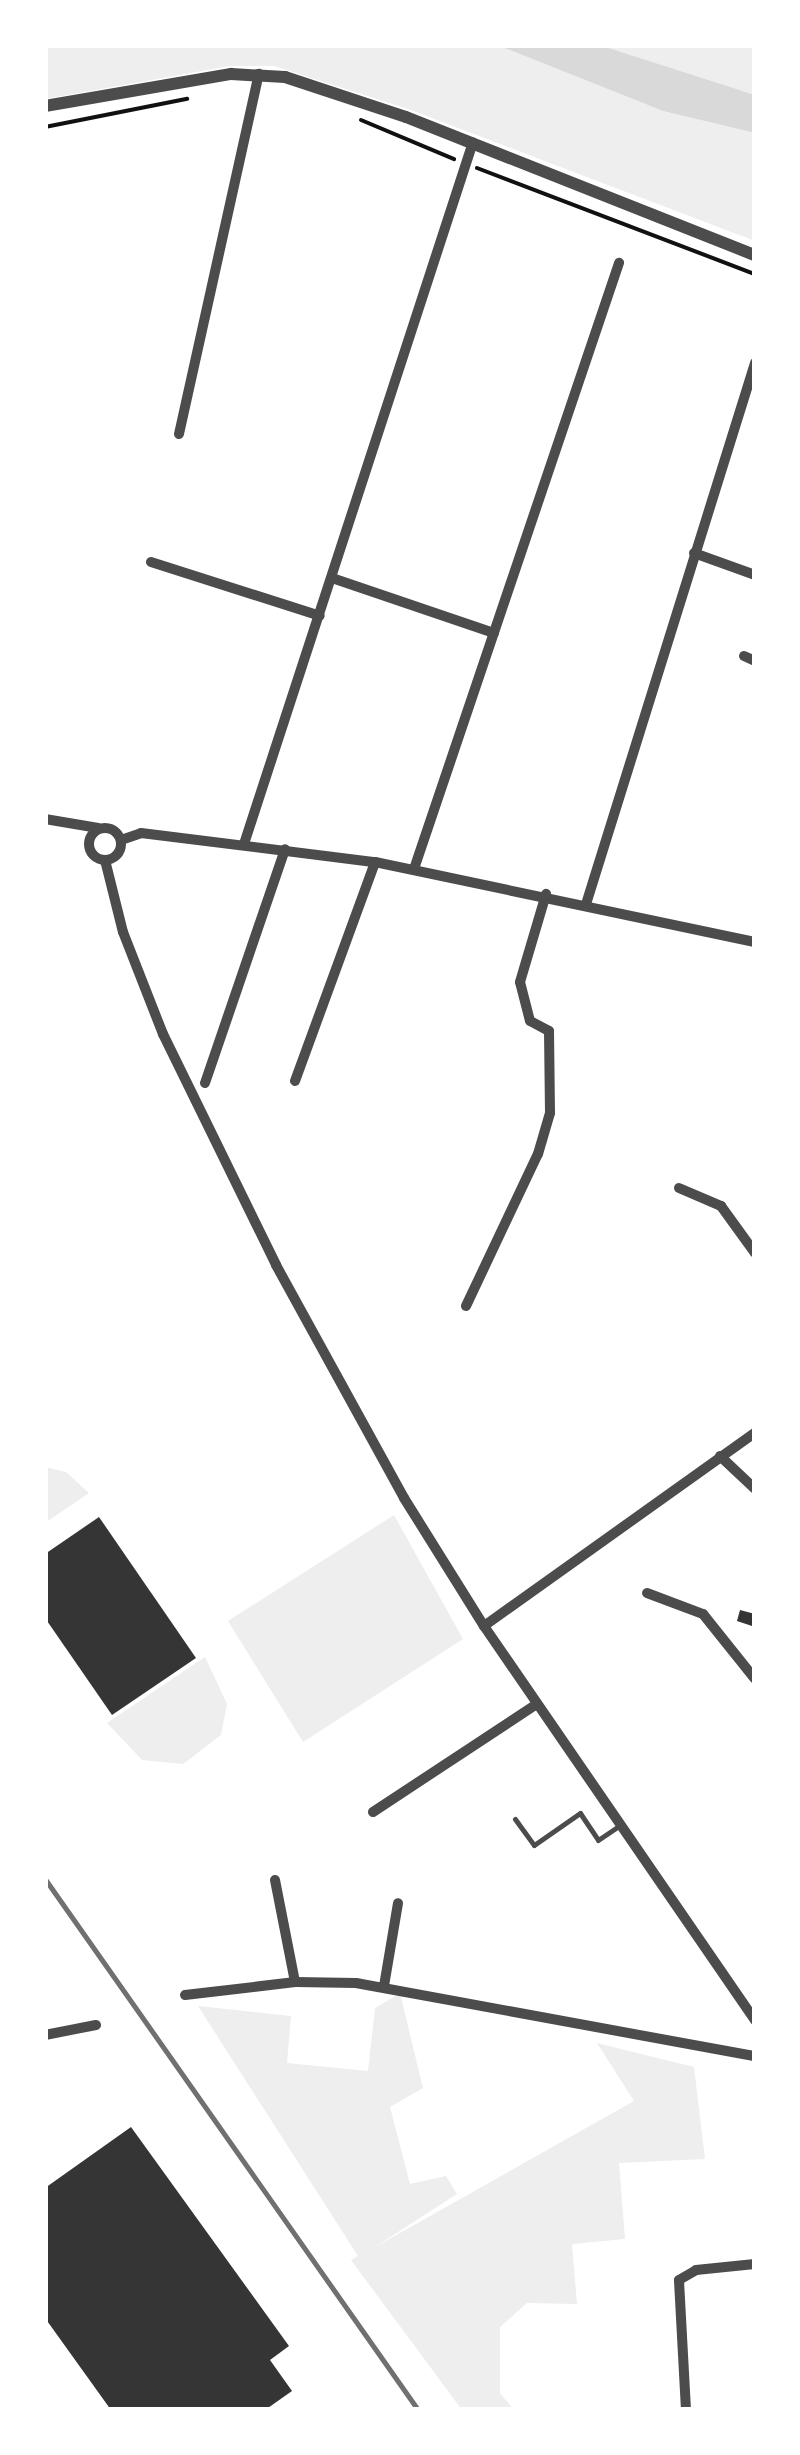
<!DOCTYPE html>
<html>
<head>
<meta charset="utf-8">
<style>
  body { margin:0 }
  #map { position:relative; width:800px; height:2455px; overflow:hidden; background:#fff; font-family:Figtree,sans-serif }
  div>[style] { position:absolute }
  .green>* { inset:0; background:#eee }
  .water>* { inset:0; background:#d9d9d9 }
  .building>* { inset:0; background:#353535 }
  .path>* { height:4px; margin:-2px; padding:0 2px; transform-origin:2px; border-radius:2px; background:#111 }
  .service>* { height:5px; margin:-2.5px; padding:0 2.5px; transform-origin:2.5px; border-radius:2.5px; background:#4c4c4c }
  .minor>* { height:10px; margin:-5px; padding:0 5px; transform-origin:5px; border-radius:5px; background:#4c4c4c }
  .minor>.ring { margin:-5px; padding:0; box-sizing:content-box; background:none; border:10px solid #4c4c4c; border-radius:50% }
  .tertiary>* { height:12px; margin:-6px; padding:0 6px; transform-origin:6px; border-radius:6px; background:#4c4c4c }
  .rail>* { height:5px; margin:-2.5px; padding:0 2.5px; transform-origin:2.5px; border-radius:2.5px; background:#707070 }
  span { translate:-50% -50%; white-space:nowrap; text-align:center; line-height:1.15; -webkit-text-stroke:10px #fff; paint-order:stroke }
  .frame { position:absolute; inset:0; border:48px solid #fff; pointer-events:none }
</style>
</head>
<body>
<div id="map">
  <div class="green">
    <div style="clip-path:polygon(45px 45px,497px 45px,663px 111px,755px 133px,755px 241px,411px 110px,274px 66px,230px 66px,45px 99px)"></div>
    <div style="clip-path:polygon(599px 45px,755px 45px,755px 95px,641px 61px)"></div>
    <div style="clip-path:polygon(45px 1467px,66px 1472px,89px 1493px,45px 1523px)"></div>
    <div style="clip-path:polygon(394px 1515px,463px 1639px,303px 1742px,228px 1621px)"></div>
    <div style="clip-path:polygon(205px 1657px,227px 1704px,221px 1735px,183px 1764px,142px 1760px,107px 1723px)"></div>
    <div style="clip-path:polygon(400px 1993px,423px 2088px,390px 2107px,410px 2184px,446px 2176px,457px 2194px,375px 2247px,634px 2101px,597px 2043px,694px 2067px,705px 2159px,619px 2163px,625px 2239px,572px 2244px,577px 2304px,527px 2303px,500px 2327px,500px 2393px,514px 2410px,462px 2410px,351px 2260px,358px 2256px,198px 2006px,291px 2016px,287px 2063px,368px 2071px,375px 2008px)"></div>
  </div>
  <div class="water">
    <div style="clip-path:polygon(497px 45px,599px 45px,755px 95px,755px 133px,663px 111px)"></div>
  </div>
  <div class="building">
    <div style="clip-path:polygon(99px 1517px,196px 1658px,112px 1715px,45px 1618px,45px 1554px)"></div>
    <div style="clip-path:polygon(740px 1610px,755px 1614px,755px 1627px,737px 1621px)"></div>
    <div style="clip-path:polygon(131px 2127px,289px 2346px,270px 2360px,292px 2391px,265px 2410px,111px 2410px,45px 2318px,45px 2188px)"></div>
  </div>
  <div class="path">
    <div style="left:361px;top:120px;width:101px;rotate:22.8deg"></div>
    <div style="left:45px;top:127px;width:145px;rotate:-11.2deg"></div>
    <div style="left:477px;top:168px;width:298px;rotate:20.9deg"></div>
  </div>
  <div class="service">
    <div style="left:515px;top:1819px;width:32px;rotate:54deg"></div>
    <div style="left:534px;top:1845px;width:56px;rotate:-34.8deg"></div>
    <div style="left:580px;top:1813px;width:32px;rotate:56deg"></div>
    <div style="left:598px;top:1840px;width:25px;rotate:-34deg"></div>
  </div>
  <div class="minor">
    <div style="left:179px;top:434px;width:369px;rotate:-77.5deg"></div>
    <div style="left:694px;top:553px;width:65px;rotate:19.8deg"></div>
    <div style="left:151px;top:562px;width:177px;rotate:17.7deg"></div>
    <div style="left:332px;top:578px;width:171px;rotate:18.8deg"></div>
    <div style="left:744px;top:656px;width:12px;rotate:24deg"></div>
    <div style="left:45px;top:819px;width:54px;rotate:9.6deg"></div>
    <div class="ring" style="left:89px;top:828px;width:22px;height:22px"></div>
    <div style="left:121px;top:840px;width:21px;rotate:-19deg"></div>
    <div style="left:141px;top:833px;width:236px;rotate:7.1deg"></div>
    <div style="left:375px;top:862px;width:388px;rotate:11.9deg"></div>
    <div style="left:244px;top:844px;width:738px;rotate:-71.93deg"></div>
    <div style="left:105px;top:860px;width:74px;rotate:76deg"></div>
    <div style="left:123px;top:932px;width:110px;rotate:68.6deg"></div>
    <div style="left:163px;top:1034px;width:257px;rotate:63.9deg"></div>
    <div style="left:276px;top:1265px;width:266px;rotate:61.2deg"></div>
    <div style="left:404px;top:1498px;width:151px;rotate:58deg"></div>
    <div style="left:484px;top:1626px;width:479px;rotate:55.5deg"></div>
    <div style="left:414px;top:869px;width:640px;rotate:-71.31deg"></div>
    <div style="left:587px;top:901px;width:564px;rotate:-72.66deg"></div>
    <div style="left:295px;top:1081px;width:233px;rotate:-69.9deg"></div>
    <div style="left:205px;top:1083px;width:247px;rotate:-71.1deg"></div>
    <div style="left:679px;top:1188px;width:46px;rotate:23.2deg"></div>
    <div style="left:721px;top:1206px;width:58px;rotate:54.1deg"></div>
    <div style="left:466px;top:1306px;width:168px;rotate:-64.7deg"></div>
    <div style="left:538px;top:1154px;width:43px;rotate:-73.7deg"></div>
    <div style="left:550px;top:1113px;width:82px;rotate:-90.7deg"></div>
    <div style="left:549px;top:1031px;width:21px;rotate:-152deg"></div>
    <div style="left:530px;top:1021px;width:40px;rotate:-104.4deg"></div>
    <div style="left:520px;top:982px;width:92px;rotate:-73.5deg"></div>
    <div style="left:720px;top:1456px;width:48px;rotate:43.3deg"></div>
    <div style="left:647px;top:1593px;width:60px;rotate:20.6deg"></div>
    <div style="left:703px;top:1614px;width:83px;rotate:51.3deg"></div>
    <div style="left:484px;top:1626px;width:333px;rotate:-35.5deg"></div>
    <div style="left:373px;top:1812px;width:196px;rotate:-33.4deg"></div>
    <div style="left:275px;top:1880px;width:104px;rotate:78.9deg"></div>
    <div style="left:384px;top:1986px;width:84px;rotate:-80.4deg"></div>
    <div style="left:185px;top:1995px;width:111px;rotate:-6.7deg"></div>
    <div style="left:295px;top:1982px;width:61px;rotate:0.9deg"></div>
    <div style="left:356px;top:1983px;width:406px;rotate:10.4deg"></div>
    <div style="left:45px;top:2035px;width:52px;rotate:-11.1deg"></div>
    <div style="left:686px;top:2410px;width:130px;rotate:-93.1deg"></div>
    <div style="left:679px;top:2280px;width:20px;rotate:-30deg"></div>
    <div style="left:696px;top:2270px;width:59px;rotate:-5.8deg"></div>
  </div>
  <div class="tertiary">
    <div style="left:45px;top:106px;width:189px;rotate:-9.8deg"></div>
    <div style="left:231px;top:74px;width:54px;rotate:3.2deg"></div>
    <div style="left:285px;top:77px;width:127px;rotate:18.3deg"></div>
    <div style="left:406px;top:117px;width:375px;rotate:21.6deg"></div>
  </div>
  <div class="rail">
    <div style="left:45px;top:1879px;width:649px;rotate:54.91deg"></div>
  </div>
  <div class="frame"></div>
</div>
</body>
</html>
